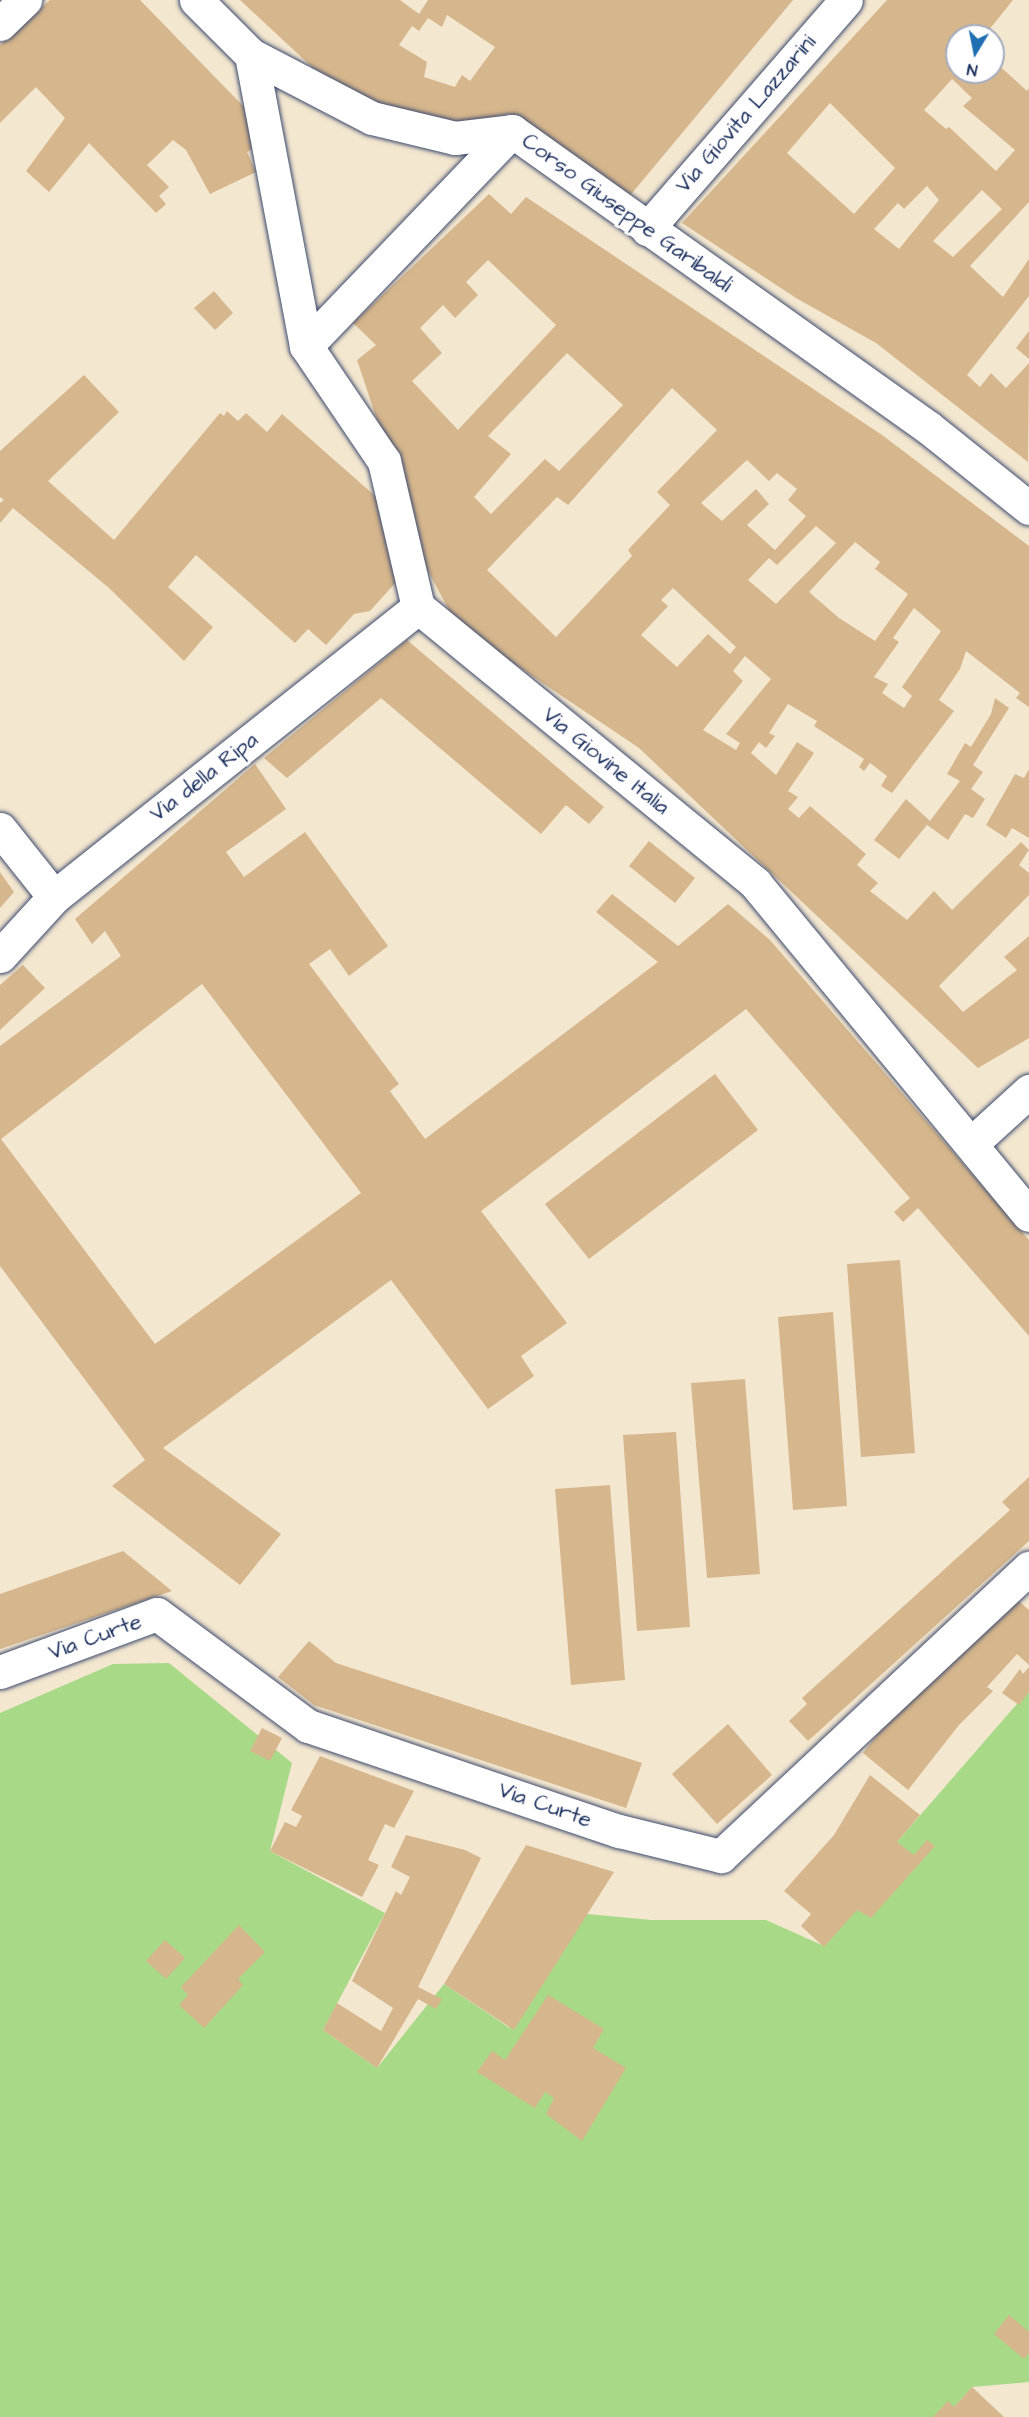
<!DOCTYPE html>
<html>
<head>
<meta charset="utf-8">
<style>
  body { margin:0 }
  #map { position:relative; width:1029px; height:2417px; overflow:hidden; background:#f4e7d0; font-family:"Architects Daughter",sans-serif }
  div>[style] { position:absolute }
  .green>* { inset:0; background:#a7d987 }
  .building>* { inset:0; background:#d6b68c }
  .roads { filter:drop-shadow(0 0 2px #3c4b6f) drop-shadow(0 0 2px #3c4b6f) }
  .street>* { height:33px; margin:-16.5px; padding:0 16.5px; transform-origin:16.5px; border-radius:16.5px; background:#fff }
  span { translate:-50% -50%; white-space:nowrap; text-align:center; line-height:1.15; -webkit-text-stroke:6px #fff; paint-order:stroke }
  .street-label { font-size:22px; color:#1b2f5e }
  .north { position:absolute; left:945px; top:24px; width:60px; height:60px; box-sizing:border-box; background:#fff; border:2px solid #a4acbf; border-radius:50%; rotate:190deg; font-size:16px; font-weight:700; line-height:24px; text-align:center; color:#1b2f5e }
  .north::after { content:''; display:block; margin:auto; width:21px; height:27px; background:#1f6fb2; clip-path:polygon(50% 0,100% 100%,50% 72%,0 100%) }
</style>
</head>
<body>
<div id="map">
  <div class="green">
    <div style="clip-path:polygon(169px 1663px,292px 1763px,270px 1851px,385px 1913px,323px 2030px,377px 2068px,444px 1984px,510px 2028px,587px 1914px,652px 1920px,766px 1920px,824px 1946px,897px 1842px,1029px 1690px,1029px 2382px,972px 2387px,945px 2417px,0 2417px,0 1713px,113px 1664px)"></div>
  </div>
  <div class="building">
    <div style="clip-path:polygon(50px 0,140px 0,245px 108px,260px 143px,247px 152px,256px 172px,210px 194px,186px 150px,173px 140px,147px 165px,169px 187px,159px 196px,166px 204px,156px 213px,89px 143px,49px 192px,26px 171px,65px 118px,36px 87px,0 123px,0 45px)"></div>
    <div style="clip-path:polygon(evenodd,240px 0,400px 0,419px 14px,428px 0,793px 0,628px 198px,510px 114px,442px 128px,376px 113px,312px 67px,240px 0,447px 15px,495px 47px,470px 81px,462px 75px,455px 87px,424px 77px,427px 62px,399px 45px,412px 26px,419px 31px,428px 18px,442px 27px,447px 15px)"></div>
    <div style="clip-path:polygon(evenodd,887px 0,1013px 0,984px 36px,957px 36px,957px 72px,993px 72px,993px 60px,1027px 91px,1029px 88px,1029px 202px,970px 266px,1003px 297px,1029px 259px,1029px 296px,967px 375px,980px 387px,991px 373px,1006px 388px,1029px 363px,1028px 462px,876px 343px,796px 298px,682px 223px,887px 0,952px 79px,972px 98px,963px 106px,1015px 150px,996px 171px,949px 127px,946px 129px,924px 110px,952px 79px,887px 0,830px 103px,895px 168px,854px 214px,787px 153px,830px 103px,887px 0,927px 186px,939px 200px,899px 249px,874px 229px,898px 203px,904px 209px,927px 186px,887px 0,982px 190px,1002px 209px,953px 257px,933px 241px,982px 190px)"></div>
    <div style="clip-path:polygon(evenodd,489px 194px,511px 214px,526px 197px,882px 435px,1029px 546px,1029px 707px,1016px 698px,1020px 693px,966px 651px,960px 669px,939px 700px,954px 711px,892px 793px,881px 786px,887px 776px,870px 763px,864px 771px,859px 767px,864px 759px,814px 726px,817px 721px,788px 704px,769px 733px,775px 736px,766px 748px,759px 742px,751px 753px,776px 775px,797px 742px,814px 753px,788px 791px,798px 797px,788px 809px,799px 818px,810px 806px,866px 854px,857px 865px,878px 883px,870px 891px,907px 920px,934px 891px,952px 910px,1021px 842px,1029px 850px,1019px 865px,1029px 873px,1029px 895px,939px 986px,963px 1012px,1017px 970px,1004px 957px,1029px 936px,1029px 1038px,978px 1068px,639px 748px,483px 643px,451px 614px,427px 569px,357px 360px,376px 345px,353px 323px,489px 194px,488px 260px,556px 325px,458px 430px,412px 381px,442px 353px,420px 328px,443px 305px,455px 318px,478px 295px,466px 282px,488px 260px,489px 194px,567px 353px,623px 405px,559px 471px,545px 459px,491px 514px,474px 497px,511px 454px,488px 436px,567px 353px,489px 194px,672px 388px,717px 430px,657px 492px,670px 505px,628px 550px,632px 556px,556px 637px,487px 570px,557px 497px,568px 505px,672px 388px,489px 194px,747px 460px,769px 481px,777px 473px,797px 489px,788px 500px,806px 516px,775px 550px,747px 525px,769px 504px,756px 489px,722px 521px,701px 503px,747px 460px,489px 194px,816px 526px,836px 543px,776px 604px,748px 580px,769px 558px,777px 565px,816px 526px,489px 194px,855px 542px,880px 562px,875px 569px,908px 594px,875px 641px,839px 618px,809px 592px,855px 542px,489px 194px,673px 588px,736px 647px,730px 654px,708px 634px,677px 667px,641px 635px,668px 606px,661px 600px,673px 588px,489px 194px,914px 608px,941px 631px,902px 687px,912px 696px,904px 708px,882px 693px,888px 684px,874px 677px,899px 642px,893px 638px,914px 608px,489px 194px,745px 656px,771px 679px,726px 734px,740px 743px,736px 750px,703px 730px,743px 681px,733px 671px,745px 656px)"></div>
    <div style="clip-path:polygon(214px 291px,233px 313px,215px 330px,194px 308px)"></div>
    <div style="clip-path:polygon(1029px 331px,1029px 359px,1016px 348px)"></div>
    <div style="clip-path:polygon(84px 375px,119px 412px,48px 481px,114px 540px,220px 413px,224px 416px,227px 411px,238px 421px,246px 413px,267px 432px,282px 414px,382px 502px,397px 581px,370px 611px,354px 614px,326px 645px,308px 629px,295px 643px,196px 555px,168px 587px,213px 627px,184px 661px,109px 588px,13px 508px,0 523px,0 503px,4px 500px,0 497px,0 451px)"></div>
    <div style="clip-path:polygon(407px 640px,604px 807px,589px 824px,566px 805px,541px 834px,381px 698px,287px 778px,264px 758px)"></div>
    <div style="clip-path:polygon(995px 698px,1009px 708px,973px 765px,983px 772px,971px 789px,985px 799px,973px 818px,965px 814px,948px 840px,927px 825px,899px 859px,874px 840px,906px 799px,930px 821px,960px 781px,947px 774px,965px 743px,971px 747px,991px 714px)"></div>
    <div style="clip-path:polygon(evenodd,255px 764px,286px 809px,226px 852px,244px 877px,305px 832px,388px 946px,349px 976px,330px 949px,309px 964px,399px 1084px,390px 1091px,425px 1139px,658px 962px,596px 912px,612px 894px,678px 946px,728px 904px,770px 940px,1029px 1240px,1029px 1336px,918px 1208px,903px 1222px,894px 1212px,910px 1198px,746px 1009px,481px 1211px,567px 1323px,521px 1356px,534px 1376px,488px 1409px,391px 1280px,163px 1448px,281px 1534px,240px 1585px,112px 1486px,145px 1460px,0 1266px,0 1046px,121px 956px,105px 931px,92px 944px,75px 919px,255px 764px,202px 984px,361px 1193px,155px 1344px,1px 1139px,202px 984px)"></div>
    <div style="clip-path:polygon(1029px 769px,1029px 838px,1012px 828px,1006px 838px,986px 825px,1015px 774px,1024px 778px)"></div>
    <div style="clip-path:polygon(649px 841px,695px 878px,675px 903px,629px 866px)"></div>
    <div style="clip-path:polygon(0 872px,14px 892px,0 908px)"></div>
    <div style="clip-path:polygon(23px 965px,45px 988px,0 1030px,0 985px)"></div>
    <div style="clip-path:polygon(715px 1074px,758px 1130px,589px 1259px,545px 1204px)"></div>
    <div style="clip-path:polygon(900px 1260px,915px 1453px,861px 1457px,847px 1264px)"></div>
    <div style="clip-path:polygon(833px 1312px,847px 1506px,793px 1510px,778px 1317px)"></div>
    <div style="clip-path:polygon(745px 1379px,760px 1574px,707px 1578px,691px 1383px)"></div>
    <div style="clip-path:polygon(676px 1432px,690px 1627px,637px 1631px,623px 1435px)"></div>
    <div style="clip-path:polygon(1029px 1477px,1029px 1541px,808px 1741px,789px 1721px,807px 1704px,802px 1698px,1010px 1510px,1002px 1502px)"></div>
    <div style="clip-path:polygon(610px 1485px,625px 1680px,571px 1685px,555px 1489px)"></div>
    <div style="clip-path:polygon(123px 1551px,172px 1591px,0 1649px,0 1594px)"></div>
    <div style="clip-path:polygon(1013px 1596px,1029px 1610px,1029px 1665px,1017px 1654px,987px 1687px,993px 1691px,959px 1725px,908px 1790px,863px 1753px,893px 1714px)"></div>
    <div style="clip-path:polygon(309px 1641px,336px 1663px,642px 1763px,626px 1808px,314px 1705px,278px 1677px)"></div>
    <div style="clip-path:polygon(1029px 1667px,1029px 1692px,1019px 1705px,1002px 1693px,1020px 1669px,1023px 1674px)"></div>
    <div style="clip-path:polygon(728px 1724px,772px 1775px,717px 1824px,672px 1774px)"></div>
    <div style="clip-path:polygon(262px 1728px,282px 1738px,270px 1761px,250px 1751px)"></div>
    <div style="clip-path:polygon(320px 1756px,414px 1791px,394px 1828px,385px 1824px,368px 1860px,379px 1865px,362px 1897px,270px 1851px,285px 1822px,296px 1827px,302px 1816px,291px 1810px)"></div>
    <div style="clip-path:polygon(870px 1775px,920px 1815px,897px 1842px,914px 1855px,927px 1840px,935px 1846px,871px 1918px,857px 1910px,824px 1947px,801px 1926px,811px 1914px,784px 1891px,834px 1835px)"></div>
    <div style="clip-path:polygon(406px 1835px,465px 1850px,481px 1858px,418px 1987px,442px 1999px,436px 2009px,418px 1999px,377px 2068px,323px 2030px,337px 2003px,381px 2031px,393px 2008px,352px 1981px,396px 1891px,401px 1895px,410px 1877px,391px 1867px)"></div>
    <div style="clip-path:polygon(526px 1845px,614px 1872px,514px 2030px,444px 1984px)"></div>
    <div style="clip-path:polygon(239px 1925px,265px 1952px,238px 1979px,243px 1985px,204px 2028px,179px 2005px,188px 1995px,181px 1987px)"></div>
    <div style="clip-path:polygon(165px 1940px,185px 1958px,166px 1979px,146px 1961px)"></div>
    <div style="clip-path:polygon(548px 1995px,604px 2029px,593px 2048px,626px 2068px,582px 2141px,546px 2114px,554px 2098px,545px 2092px,535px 2108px,477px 2072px,492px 2051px,505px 2060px)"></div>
    <div style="clip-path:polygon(1009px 2315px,1029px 2332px,1029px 2353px,1024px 2359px,994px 2334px)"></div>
    <div style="clip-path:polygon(972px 2387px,1004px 2417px,933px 2417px,948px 2401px,954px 2407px)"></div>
  </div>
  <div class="roads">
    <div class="street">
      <div style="left:196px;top:0;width:78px;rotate:45deg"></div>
      <div style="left:251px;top:55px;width:136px;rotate:27.5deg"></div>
      <div style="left:372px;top:118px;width:85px;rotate:13.5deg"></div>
      <div style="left:455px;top:138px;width:57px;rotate:-7deg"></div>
      <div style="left:512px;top:131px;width:512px;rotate:35.46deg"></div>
      <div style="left:929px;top:428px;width:128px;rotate:38.7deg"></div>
      <div style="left:0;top:24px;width:35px;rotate:-44deg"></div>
      <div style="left:251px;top:55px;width:296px;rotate:79.3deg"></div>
      <div style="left:306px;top:346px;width:298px;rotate:-46.2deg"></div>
      <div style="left:647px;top:229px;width:303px;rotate:-49deg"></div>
      <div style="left:306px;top:346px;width:139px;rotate:55.9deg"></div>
      <div style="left:384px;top:461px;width:150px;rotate:76.9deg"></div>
      <div style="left:418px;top:607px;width:436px;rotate:39.3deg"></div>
      <div style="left:755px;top:883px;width:430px;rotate:50.5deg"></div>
      <div style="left:0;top:829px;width:87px;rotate:51.5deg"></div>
      <div style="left:0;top:956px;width:80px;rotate:-47.5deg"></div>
      <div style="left:54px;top:897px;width:465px;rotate:-38.5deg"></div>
      <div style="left:971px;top:1144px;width:79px;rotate:-42.4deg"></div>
      <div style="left:0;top:1672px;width:167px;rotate:-20.3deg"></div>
      <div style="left:157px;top:1614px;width:188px;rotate:36.6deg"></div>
      <div style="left:308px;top:1726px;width:328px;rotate:18.7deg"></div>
      <div style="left:619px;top:1831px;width:105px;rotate:13.8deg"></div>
      <div style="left:721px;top:1856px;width:422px;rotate:-43.1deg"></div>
    </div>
  </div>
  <div class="street-label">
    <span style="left:746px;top:114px;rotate:-49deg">Via Giovita Lazzarini</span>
    <span style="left:627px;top:213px;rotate:36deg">Corso Giuseppe Garibaldi</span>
    <span style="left:606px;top:761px;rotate:39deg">Via Giovine Italia</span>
    <span style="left:204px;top:777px;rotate:-38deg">Via della Ripa</span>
    <span style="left:95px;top:1637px;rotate:-20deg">Via Curte</span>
    <span style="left:545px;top:1805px;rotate:19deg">Via Curte</span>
  </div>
  <div class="north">N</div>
</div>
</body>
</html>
